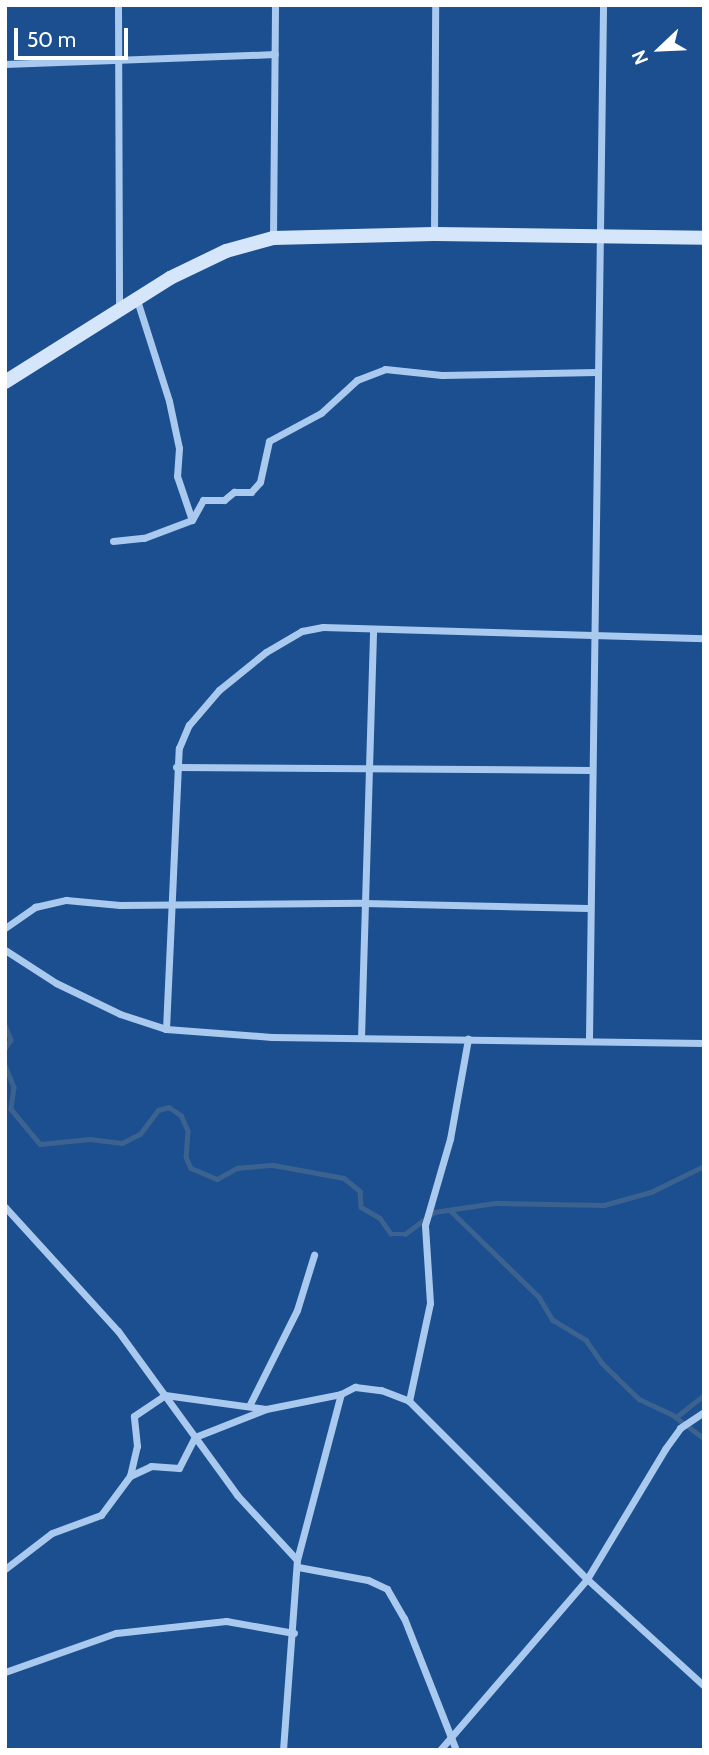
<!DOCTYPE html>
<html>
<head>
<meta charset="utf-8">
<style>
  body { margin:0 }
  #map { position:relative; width:709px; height:1755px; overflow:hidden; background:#1b4f8f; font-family:Cabin,sans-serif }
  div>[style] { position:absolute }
  .stream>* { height:4.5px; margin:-2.25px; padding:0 2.25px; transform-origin:2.25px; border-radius:2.25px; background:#3c6290 }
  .street>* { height:7px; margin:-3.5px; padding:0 3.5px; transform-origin:3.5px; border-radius:3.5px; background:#a9c9ee }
  .secondary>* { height:14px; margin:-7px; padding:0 7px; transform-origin:7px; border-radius:7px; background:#d6e6fa }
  span { translate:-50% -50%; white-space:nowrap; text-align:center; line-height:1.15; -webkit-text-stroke:6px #1b4f8f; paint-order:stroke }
  .frame { position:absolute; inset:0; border:7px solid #fff; pointer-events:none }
  .north { position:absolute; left:625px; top:14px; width:70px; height:70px; -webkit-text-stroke:5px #1b4f8f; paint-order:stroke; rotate:247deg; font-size:19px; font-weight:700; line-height:28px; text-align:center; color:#fff }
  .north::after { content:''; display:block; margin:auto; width:24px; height:32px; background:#fff; clip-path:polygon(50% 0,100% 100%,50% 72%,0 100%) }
  .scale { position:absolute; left:14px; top:28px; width:114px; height:32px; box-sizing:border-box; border:4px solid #fff; border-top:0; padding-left:9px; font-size:21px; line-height:24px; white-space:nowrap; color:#fff; -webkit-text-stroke:5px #1b4f8f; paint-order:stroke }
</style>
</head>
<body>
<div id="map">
  <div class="stream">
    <div style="left:5px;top:1025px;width:16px;rotate:68deg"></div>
    <div style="left:11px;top:1040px;width:11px;rotate:124deg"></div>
    <div style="left:5px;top:1065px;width:24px;rotate:68deg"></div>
    <div style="left:14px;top:1087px;width:22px;rotate:98deg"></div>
    <div style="left:11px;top:1109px;width:45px;rotate:50.4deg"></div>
    <div style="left:40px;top:1144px;width:50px;rotate:-5.7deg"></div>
    <div style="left:90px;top:1139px;width:32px;rotate:7deg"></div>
    <div style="left:122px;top:1143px;width:20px;rotate:-27deg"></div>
    <div style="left:140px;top:1134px;width:30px;rotate:-53deg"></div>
    <div style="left:158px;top:1110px;width:11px;rotate:-15deg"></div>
    <div style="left:169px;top:1107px;width:14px;rotate:34deg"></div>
    <div style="left:181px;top:1115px;width:17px;rotate:66deg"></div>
    <div style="left:188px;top:1131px;width:26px;rotate:94deg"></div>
    <div style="left:186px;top:1157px;width:12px;rotate:66deg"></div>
    <div style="left:191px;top:1168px;width:28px;rotate:23deg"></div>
    <div style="left:217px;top:1179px;width:23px;rotate:-29deg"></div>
    <div style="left:237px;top:1168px;width:36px;rotate:-5deg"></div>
    <div style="left:273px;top:1165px;width:72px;rotate:10.4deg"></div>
    <div style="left:344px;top:1178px;width:21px;rotate:39deg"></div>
    <div style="left:360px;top:1191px;width:16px;rotate:86deg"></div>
    <div style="left:361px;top:1207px;width:22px;rotate:30deg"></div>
    <div style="left:380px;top:1218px;width:19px;rotate:55deg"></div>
    <div style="left:391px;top:1234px;width:14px"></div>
    <div style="left:405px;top:1234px;width:36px;rotate:-37deg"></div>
    <div style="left:434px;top:1212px;width:63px;rotate:-8.3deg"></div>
    <div style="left:496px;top:1203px;width:108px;rotate:1.1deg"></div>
    <div style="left:604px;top:1205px;width:49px;rotate:-15.5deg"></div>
    <div style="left:651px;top:1192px;width:59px;rotate:-26.1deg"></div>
    <div style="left:451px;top:1211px;width:123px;rotate:44.3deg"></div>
    <div style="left:539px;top:1297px;width:27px;rotate:59deg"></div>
    <div style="left:553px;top:1320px;width:39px;rotate:31deg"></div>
    <div style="left:586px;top:1340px;width:28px;rotate:55deg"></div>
    <div style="left:602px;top:1363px;width:52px;rotate:44.2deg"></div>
    <div style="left:639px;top:1399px;width:38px;rotate:25deg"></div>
    <div style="left:673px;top:1415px;width:39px;rotate:37deg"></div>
    <div style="left:676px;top:1417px;width:36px;rotate:-38deg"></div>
  </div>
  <div class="street">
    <div style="left:118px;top:5px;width:304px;rotate:89.8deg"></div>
    <div style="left:5px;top:64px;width:270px;rotate:-2.1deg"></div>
    <div style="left:434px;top:234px;width:229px;rotate:-89.7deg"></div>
    <div style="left:273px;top:238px;width:233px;rotate:-89.5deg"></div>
    <div style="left:137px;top:300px;width:106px;rotate:72.4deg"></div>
    <div style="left:169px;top:401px;width:48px;rotate:78deg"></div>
    <div style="left:179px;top:448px;width:28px;rotate:94deg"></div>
    <div style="left:177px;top:476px;width:46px;rotate:71.2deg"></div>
    <div style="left:113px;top:541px;width:31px;rotate:-6deg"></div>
    <div style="left:144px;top:538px;width:51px;rotate:-20.6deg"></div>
    <div style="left:192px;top:520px;width:23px;rotate:-61deg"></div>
    <div style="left:203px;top:500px;width:21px"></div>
    <div style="left:224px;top:500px;width:13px;rotate:-39deg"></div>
    <div style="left:234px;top:492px;width:17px"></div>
    <div style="left:251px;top:492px;width:13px;rotate:-48deg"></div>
    <div style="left:260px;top:482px;width:42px;rotate:-77.6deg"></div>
    <div style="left:269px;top:441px;width:59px;rotate:-28.3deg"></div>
    <div style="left:321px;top:413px;width:49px;rotate:-42.5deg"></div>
    <div style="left:357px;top:380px;width:30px;rotate:-21deg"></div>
    <div style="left:385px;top:369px;width:57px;rotate:6deg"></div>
    <div style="left:442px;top:375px;width:154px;rotate:-1.1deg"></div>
    <div style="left:176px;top:767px;width:416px;rotate:0.4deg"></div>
    <div style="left:5px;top:928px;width:37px;rotate:-35deg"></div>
    <div style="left:35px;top:907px;width:32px;rotate:-13deg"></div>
    <div style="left:66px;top:900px;width:54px;rotate:5.3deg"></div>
    <div style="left:120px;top:905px;width:244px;rotate:-0.5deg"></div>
    <div style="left:364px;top:903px;width:224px;rotate:1.3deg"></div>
    <div style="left:5px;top:950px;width:61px;rotate:32.9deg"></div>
    <div style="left:56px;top:983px;width:71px;rotate:25.8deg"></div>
    <div style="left:120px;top:1014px;width:48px;rotate:18.1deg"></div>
    <div style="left:166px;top:1029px;width:106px;rotate:4.3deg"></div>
    <div style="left:272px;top:1037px;width:432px;rotate:0.8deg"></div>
    <div style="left:166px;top:1029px;width:281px;rotate:-87.4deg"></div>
    <div style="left:179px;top:748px;width:25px;rotate:-67deg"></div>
    <div style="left:189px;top:725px;width:46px;rotate:-49.4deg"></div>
    <div style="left:219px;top:690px;width:60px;rotate:-39deg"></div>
    <div style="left:266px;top:652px;width:42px;rotate:-30.3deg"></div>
    <div style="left:302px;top:631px;width:21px;rotate:-11deg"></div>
    <div style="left:323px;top:627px;width:381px;rotate:1.7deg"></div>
    <div style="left:361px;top:1038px;width:408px;rotate:-88.3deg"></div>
    <div style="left:589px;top:1038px;width:1033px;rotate:-89.22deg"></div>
    <div style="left:5px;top:1207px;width:168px;rotate:47.7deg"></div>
    <div style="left:118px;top:1331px;width:203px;rotate:54deg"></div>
    <div style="left:237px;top:1495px;width:88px;rotate:47.3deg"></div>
    <div style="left:409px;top:1401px;width:100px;rotate:-77.9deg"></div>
    <div style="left:430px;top:1303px;width:78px;rotate:-93.7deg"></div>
    <div style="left:425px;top:1225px;width:90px;rotate:-73.8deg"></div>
    <div style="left:450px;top:1139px;width:102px;rotate:-79.8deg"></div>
    <div style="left:250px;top:1404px;width:105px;rotate:-63.4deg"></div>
    <div style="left:297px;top:1310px;width:58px;rotate:-72.8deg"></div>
    <div style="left:130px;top:1476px;width:23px;rotate:-25deg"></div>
    <div style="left:151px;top:1466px;width:28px;rotate:4deg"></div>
    <div style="left:179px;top:1468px;width:35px;rotate:-63deg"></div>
    <div style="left:195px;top:1437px;width:76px;rotate:-21.5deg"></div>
    <div style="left:298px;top:1567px;width:71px;rotate:10.5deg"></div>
    <div style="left:368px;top:1580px;width:21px;rotate:25deg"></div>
    <div style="left:387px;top:1589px;width:34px;rotate:60deg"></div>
    <div style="left:404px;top:1618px;width:142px;rotate:68.5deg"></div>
    <div style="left:5px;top:1569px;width:59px;rotate:-37.5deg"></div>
    <div style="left:52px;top:1533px;width:52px;rotate:-20.2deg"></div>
    <div style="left:101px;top:1515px;width:49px;rotate:-53.4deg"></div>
    <div style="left:130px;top:1476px;width:31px;rotate:-77deg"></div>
    <div style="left:137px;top:1446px;width:30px;rotate:-96deg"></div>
    <div style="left:134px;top:1416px;width:37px;rotate:-34deg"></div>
    <div style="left:165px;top:1395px;width:102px;rotate:7.9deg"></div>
    <div style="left:266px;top:1409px;width:76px;rotate:-11.3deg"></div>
    <div style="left:341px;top:1394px;width:16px;rotate:-27deg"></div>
    <div style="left:355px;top:1387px;width:26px;rotate:7deg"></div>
    <div style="left:381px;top:1390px;width:30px;rotate:21deg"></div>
    <div style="left:409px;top:1401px;width:252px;rotate:45deg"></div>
    <div style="left:587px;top:1579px;width:159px;rotate:42.4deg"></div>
    <div style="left:5px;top:1672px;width:118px;rotate:-19.4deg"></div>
    <div style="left:116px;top:1633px;width:111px;rotate:-6.2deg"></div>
    <div style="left:226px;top:1621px;width:69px;rotate:10deg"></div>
    <div style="left:283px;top:1750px;width:191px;rotate:-85.8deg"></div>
    <div style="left:297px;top:1560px;width:172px;rotate:-75.2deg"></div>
    <div style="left:440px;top:1750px;width:225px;rotate:-49.3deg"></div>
    <div style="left:587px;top:1579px;width:152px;rotate:-59deg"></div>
    <div style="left:665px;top:1449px;width:26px;rotate:-54deg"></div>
    <div style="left:680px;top:1428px;width:29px;rotate:-34deg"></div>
  </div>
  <div class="secondary">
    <div style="left:5px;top:382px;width:195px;rotate:-32.2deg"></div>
    <div style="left:170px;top:278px;width:62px;rotate:-25.7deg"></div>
    <div style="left:226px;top:251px;width:49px;rotate:-15.5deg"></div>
    <div style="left:273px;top:238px;width:161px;rotate:-1.4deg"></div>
    <div style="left:434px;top:234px;width:270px;rotate:0.8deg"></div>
  </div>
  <div class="frame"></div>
  <div class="north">N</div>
  <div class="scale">50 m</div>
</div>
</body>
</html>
